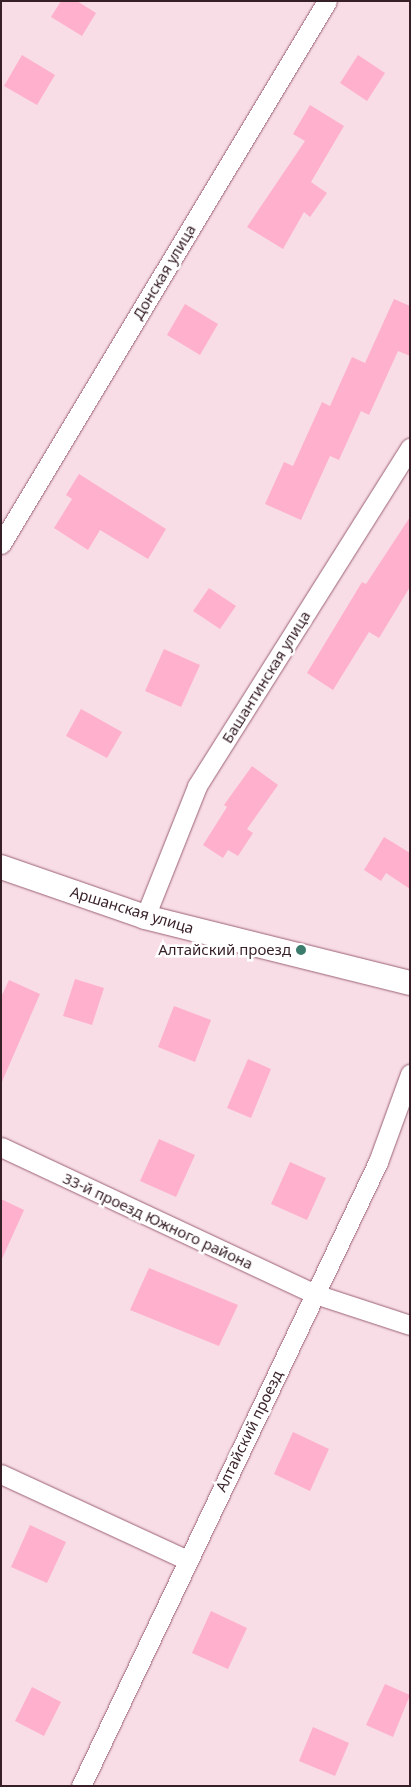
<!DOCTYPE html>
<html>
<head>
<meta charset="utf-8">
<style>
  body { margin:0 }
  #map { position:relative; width:411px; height:1787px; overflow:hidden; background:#f8dde6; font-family:"Noto Sans",sans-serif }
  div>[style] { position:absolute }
  .building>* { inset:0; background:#feb0cc }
  .roads { filter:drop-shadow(0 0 1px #9b6076) drop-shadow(0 0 1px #9b6076) }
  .minor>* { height:19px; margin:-9.5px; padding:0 9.5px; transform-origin:9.5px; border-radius:9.5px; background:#fff }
  .tertiary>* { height:24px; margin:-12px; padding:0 12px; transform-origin:12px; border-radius:12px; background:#fff }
  .dots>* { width:14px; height:14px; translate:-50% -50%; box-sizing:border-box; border:2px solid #fff; border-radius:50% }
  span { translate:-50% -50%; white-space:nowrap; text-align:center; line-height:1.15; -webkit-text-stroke:5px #fff; paint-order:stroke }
  .street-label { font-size:15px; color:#371f28 }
  .poi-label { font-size:15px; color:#371f28 }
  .right { translate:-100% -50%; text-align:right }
  .frame { position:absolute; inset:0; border:2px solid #371f28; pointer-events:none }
</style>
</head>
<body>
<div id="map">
  <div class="building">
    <div style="clip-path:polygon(61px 1px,77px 1px,96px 13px,82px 36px,51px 17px)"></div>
    <div style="clip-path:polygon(22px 55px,55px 75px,37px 105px,4px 86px)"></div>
    <div style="clip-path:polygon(358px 55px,385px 73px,367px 101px,340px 83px)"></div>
    <div style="clip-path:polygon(310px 105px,344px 126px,311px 182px,327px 193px,310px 217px,304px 212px,283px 249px,247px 227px,305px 141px,293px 134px)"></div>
    <div style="clip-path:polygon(394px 299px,410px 306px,410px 356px,398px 351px,369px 415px,361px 411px,339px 460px,330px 456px,301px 520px,265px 504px,284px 462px,293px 466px,322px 402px,330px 406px,352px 357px,365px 363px)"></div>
    <div style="clip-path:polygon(185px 304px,218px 324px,200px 355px,167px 335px)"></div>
    <div style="clip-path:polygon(79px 474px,166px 529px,148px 559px,100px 530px,88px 550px,54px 528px,72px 499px,66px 495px)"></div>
    <div style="clip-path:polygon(410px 517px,410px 587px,379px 638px,369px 632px,333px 690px,307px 673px,362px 582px,366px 584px)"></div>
    <div style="clip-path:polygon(209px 588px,236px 606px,220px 629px,193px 611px)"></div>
    <div style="clip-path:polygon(164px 649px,200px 665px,181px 707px,145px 691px)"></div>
    <div style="clip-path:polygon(81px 709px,122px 732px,107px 758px,66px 736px)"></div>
    <div style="clip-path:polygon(252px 766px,278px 785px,247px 829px,253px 833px,238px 856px,228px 850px,223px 858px,203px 845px,227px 807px,224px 805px)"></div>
    <div style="clip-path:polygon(384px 837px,410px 853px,410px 889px,386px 873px,381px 881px,364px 870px)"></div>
    <div style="clip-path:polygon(75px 979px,104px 988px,92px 1025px,63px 1016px)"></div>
    <div style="clip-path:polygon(9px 980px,40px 994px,1px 1084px,1px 997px)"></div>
    <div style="clip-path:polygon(174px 1006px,211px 1020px,195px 1062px,158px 1047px)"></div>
    <div style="clip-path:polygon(248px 1059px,271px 1069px,251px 1118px,227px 1108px)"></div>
    <div style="clip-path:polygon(159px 1139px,195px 1155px,176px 1197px,140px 1181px)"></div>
    <div style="clip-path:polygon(290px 1162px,326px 1178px,307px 1220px,271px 1204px)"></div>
    <div style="clip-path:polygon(1px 1199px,24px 1210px,1px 1261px)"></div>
    <div style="clip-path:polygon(149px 1268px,238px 1305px,219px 1346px,130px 1310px)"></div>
    <div style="clip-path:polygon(293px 1432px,329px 1449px,310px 1491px,274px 1474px)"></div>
    <div style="clip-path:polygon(30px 1525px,66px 1542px,47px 1583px,11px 1567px)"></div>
    <div style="clip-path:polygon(211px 1611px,247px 1628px,228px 1669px,192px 1653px)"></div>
    <div style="clip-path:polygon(385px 1684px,410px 1695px,393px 1737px,366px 1725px)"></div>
    <div style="clip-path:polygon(32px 1687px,61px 1702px,44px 1736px,15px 1721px)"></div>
    <div style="clip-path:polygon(313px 1727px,349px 1743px,335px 1776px,299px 1761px)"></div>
  </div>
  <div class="roads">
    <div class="minor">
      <div style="left:1px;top:544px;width:633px;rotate:-59.02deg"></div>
      <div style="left:145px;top:917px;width:141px;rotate:-68.3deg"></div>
      <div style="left:197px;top:786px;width:400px;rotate:-57.8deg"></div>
      <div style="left:1px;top:1147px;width:347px;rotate:25.1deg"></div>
      <div style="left:315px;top:1294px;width:100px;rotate:18.1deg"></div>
      <div style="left:1px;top:1474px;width:205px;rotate:24.8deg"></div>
      <div style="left:81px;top:1786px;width:691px;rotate:-64.55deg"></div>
      <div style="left:378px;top:1162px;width:94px;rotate:-70deg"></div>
    </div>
    <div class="tertiary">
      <div style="left:1px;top:867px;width:152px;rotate:19.1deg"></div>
      <div style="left:145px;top:917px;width:273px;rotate:14deg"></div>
    </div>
  </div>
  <div class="dots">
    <div style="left:301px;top:950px;background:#3b7c6d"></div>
  </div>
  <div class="street-label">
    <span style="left:164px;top:272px;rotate:-59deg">Донская улица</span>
    <span style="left:266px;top:677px;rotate:-58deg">Башантинская улица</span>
    <span style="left:132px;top:910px;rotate:17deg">Аршанская улица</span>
    <span style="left:158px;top:1221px;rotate:25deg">33-й проезд Южного района</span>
    <span style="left:249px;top:1431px;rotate:-64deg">Алтайский проезд</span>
  </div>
  <div class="poi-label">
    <span class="right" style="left:291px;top:950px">Алтайский проезд</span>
  </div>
  <div class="frame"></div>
</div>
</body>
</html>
